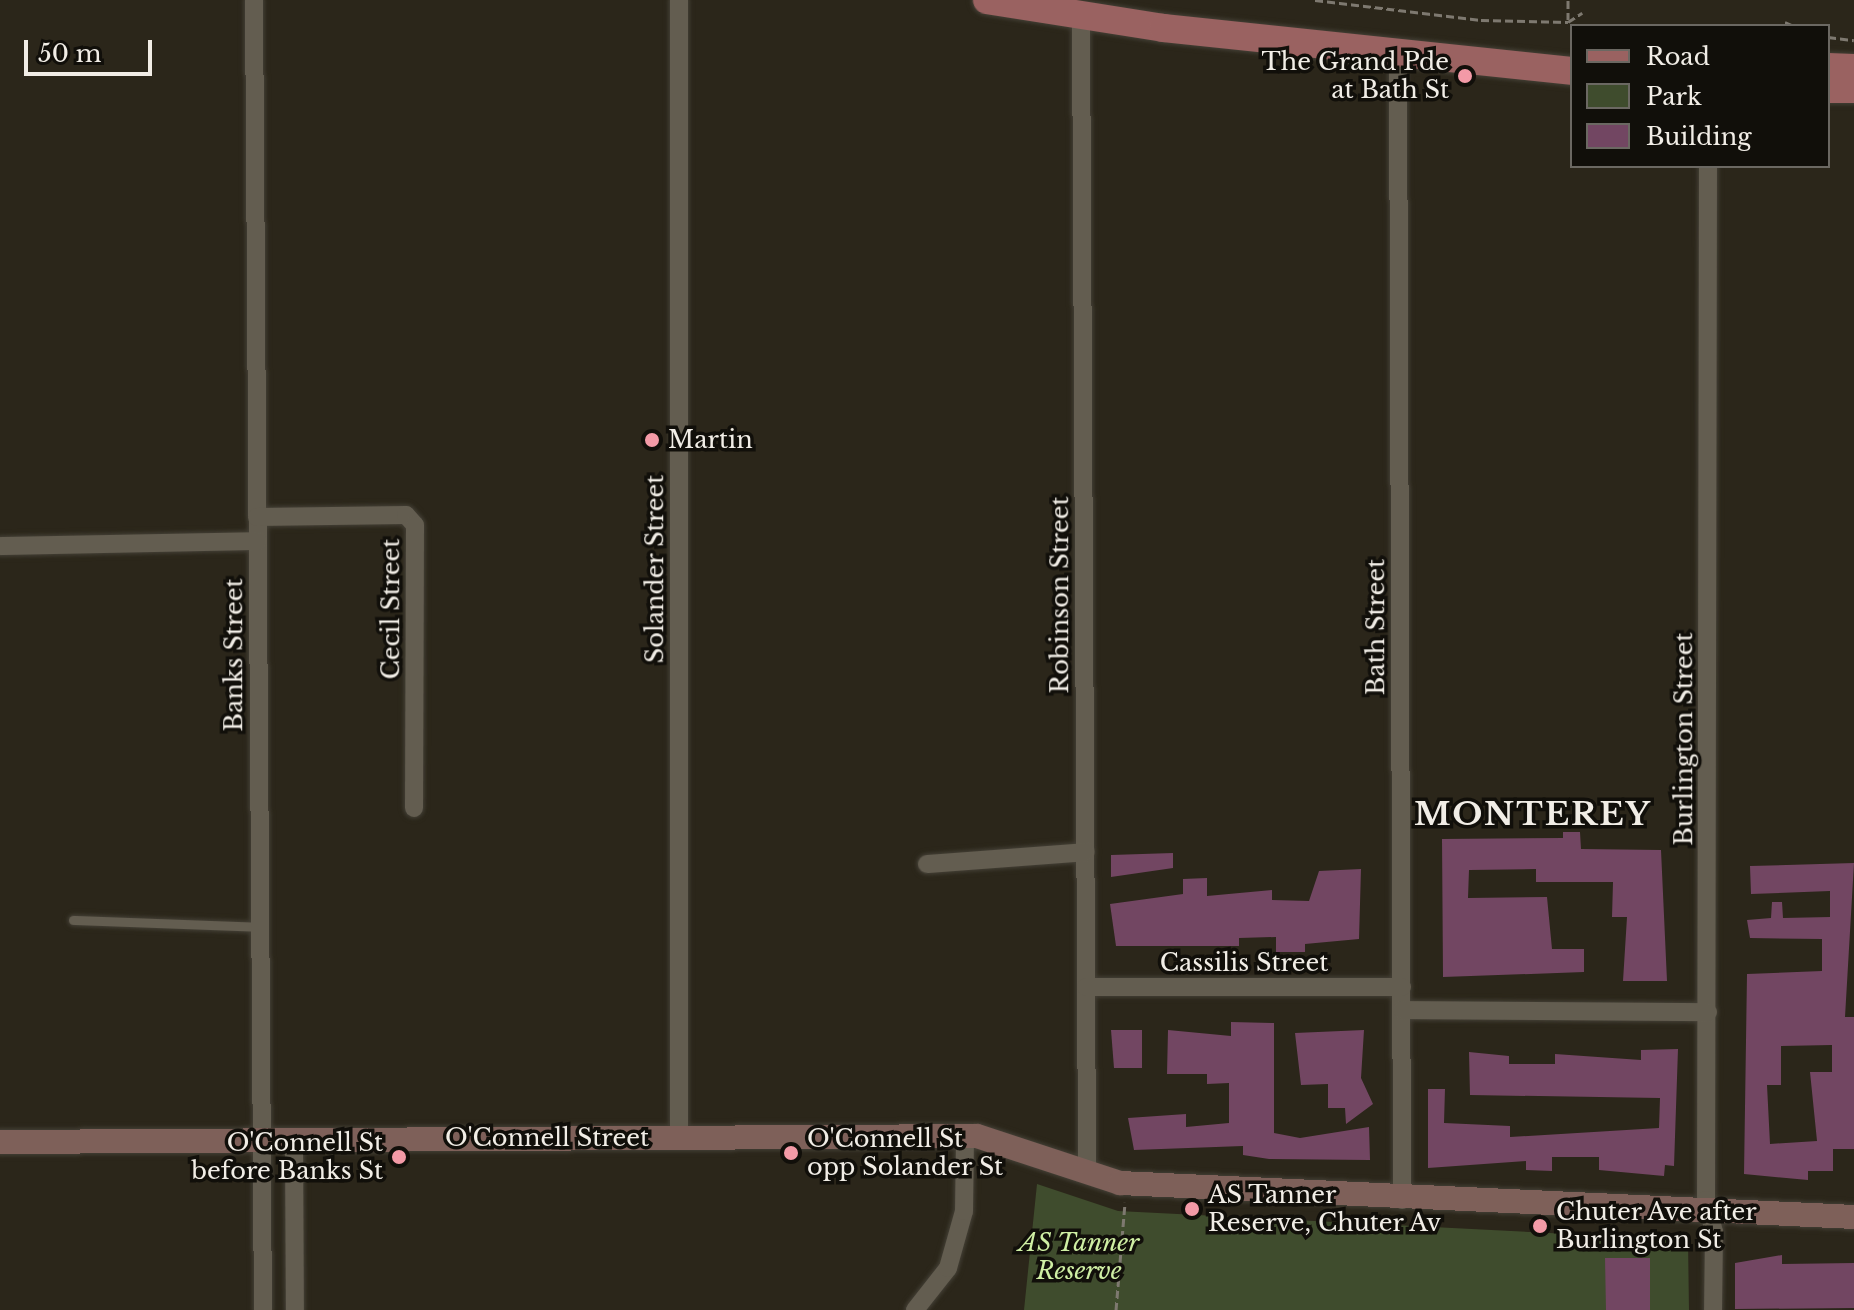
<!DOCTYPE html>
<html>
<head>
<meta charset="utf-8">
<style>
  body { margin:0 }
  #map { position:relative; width:1854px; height:1310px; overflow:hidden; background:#2b261a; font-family:"Libre Baskerville",serif }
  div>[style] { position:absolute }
  .green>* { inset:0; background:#3f4c2d }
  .building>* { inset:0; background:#724662 }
  .path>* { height:3px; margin-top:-1.5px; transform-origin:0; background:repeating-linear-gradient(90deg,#7e7970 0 8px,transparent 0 12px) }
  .roads { filter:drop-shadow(0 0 2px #444036) drop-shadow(0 0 2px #444036) }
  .lane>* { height:9px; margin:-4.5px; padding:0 4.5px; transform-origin:4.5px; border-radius:4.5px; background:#635d50 }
  .street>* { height:18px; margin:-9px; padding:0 9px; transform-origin:9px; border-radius:9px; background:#635d50 }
  .secondary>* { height:24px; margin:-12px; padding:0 12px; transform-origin:12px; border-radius:12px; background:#7e6059 }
  .primary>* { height:28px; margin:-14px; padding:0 14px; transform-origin:14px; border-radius:14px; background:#9a6261 }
  .dots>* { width:22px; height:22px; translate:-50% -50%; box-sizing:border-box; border:4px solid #110f0a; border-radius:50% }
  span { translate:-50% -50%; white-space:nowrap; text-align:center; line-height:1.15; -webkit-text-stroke:7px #110f0a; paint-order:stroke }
  .poi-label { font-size:24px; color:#f1ede6 }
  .right { translate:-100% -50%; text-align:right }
  .left { translate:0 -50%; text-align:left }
  .street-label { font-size:24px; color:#f1ede6 }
  .park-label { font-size:24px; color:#cfefa4; font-style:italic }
  .district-label { font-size:32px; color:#f1ede6; font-weight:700; letter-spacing:2px }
  .legend { position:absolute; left:1570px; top:24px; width:260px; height:144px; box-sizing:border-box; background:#110f0a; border:2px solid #6b6862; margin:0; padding:10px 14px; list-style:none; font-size:24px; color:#f1ede6 }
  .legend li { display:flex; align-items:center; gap:16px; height:40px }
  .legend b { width:40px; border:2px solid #6b6862 }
  .scale { position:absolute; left:24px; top:40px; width:128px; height:36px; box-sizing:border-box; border:4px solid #f1ede6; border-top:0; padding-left:10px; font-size:24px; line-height:28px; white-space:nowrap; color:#f1ede6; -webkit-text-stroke:6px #110f0a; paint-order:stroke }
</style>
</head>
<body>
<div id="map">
  <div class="green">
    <div style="clip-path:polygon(1037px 1184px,1118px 1211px,1688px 1240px,1689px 1310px,1024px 1310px)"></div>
  </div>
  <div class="building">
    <div style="clip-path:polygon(1563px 832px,1580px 832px,1581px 849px,1661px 850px,1667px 981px,1623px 981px,1627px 917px,1612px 917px,1613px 882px,1536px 882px,1536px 869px,1469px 870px,1468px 898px,1547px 897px,1552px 949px,1584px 949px,1584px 972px,1443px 977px,1442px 839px,1563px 838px)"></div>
    <div style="clip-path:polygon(1173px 853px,1173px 868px,1111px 877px,1111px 855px)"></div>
    <div style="clip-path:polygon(evenodd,1854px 863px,1845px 1017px,1854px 1017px,1854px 1149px,1833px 1149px,1833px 1171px,1808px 1171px,1808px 1180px,1744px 1174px,1747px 974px,1822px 971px,1822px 939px,1750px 938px,1747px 920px,1771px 918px,1772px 902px,1782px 902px,1783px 918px,1830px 917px,1830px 891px,1751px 894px,1750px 866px,1854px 863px,1832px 1045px,1832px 1072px,1810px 1072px,1817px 1141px,1770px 1144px,1767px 1085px,1781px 1085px,1781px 1046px,1832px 1045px)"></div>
    <div style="clip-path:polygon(1361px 869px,1359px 939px,1305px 944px,1305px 952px,1276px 952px,1276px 937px,1239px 938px,1239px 946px,1116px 946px,1110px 904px,1183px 894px,1183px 879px,1207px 878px,1207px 896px,1272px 890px,1272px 900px,1309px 901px,1319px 871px)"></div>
    <div style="clip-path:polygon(1231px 1022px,1274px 1023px,1274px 1133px,1300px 1138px,1369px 1127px,1370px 1160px,1269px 1159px,1243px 1155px,1243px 1146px,1134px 1150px,1128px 1118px,1186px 1114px,1186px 1127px,1229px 1123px,1229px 1083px,1207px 1084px,1207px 1074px,1167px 1074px,1168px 1030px,1231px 1036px)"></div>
    <div style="clip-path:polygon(1111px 1030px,1142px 1030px,1142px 1068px,1114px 1068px)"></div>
    <div style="clip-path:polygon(1364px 1030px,1361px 1078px,1373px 1104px,1346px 1124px,1345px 1108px,1328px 1108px,1328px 1084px,1301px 1085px,1295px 1033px)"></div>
    <div style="clip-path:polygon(1678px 1049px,1674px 1166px,1665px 1165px,1664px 1176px,1599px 1170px,1599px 1157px,1552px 1157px,1552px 1171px,1526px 1170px,1526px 1161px,1428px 1168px,1428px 1089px,1445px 1089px,1444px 1123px,1510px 1126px,1510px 1137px,1659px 1128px,1660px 1098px,1470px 1095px,1469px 1052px,1509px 1056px,1509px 1064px,1555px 1064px,1555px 1054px,1641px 1060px,1641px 1050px)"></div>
    <div style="clip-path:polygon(1782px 1255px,1782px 1264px,1854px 1263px,1854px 1308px,1735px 1309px,1735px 1263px)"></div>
    <div style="clip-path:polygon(1605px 1258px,1650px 1258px,1650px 1310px,1606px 1310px)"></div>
  </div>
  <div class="path">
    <div style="left:1315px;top:0;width:167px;rotate:6.9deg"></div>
    <div style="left:1481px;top:20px;width:87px;rotate:1.3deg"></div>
    <div style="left:1568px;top:22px;width:17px;rotate:-33deg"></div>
    <div style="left:1568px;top:20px;width:20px;rotate:-90deg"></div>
    <div style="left:1785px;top:22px;width:10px;rotate:24deg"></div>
    <div style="left:1828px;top:37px;width:26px;rotate:7deg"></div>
    <div style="left:1116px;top:1310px;width:108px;rotate:-85.2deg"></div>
  </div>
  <div class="roads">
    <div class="lane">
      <div style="left:73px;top:920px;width:187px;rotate:2.1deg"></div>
    </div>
    <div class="street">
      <div style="left:254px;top:0;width:1310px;rotate:89.61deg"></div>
      <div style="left:679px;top:0;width:1137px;rotate:90deg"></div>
      <div style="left:1081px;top:17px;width:1156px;rotate:89.7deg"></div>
      <div style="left:1398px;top:53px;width:1147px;rotate:89.8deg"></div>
      <div style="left:1708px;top:166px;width:1034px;rotate:90.11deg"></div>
      <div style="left:1706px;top:1200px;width:33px;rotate:76deg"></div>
      <div style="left:1714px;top:1232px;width:78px;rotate:90.7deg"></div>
      <div style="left:257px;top:517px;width:149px;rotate:-0.8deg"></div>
      <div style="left:406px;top:515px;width:13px;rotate:48deg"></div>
      <div style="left:415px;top:525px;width:283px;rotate:90.2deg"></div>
      <div style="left:0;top:546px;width:258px;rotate:-1.1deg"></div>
      <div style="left:927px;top:864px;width:159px;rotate:-4.3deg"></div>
      <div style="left:1086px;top:987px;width:316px"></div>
      <div style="left:1402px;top:1010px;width:306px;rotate:0.4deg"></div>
      <div style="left:294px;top:1140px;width:170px;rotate:89.7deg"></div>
      <div style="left:915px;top:1310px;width:53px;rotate:-51.8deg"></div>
      <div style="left:948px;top:1268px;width:59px;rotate:-74.3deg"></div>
      <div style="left:964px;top:1211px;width:75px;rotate:-89.2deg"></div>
    </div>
    <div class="secondary">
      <div style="left:0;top:1142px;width:977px;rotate:-0.35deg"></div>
      <div style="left:977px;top:1136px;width:151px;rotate:18.2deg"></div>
      <div style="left:1120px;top:1183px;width:735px;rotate:2.65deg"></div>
    </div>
    <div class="primary">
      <div style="left:987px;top:0;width:178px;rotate:9deg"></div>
      <div style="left:1163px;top:28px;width:411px;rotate:6deg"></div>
      <div style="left:1828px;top:67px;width:26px;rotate:2deg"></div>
      <div style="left:1828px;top:89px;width:26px"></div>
    </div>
  </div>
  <div class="dots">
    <div style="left:1465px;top:76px;background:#f39aa7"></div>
    <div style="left:652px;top:440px;background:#f39aa7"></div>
    <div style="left:791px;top:1153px;background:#f39aa7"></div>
    <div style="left:399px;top:1157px;background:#f39aa7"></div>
    <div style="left:1192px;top:1209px;background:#f39aa7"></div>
    <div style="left:1540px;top:1226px;background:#f39aa7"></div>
  </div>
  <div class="poi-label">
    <span class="right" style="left:1449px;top:76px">The Grand Pde<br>at Bath St</span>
    <span class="left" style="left:668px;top:440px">Martin</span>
    <span class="left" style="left:807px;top:1153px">O'Connell St<br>opp Solander St</span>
    <span class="right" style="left:383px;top:1157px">O'Connell St<br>before Banks St</span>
    <span class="left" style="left:1208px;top:1209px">AS Tanner<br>Reserve, Chuter Av</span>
    <span class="left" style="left:1556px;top:1226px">Chuter Ave after<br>Burlington St</span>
  </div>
  <div class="street-label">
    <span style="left:655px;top:569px;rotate:-90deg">Solander Street</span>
    <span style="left:1060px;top:595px;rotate:-90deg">Robinson Street</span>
    <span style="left:391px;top:609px;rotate:-90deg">Cecil Street</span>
    <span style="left:1376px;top:627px;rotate:-90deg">Bath Street</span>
    <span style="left:234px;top:655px;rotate:-90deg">Banks Street</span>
    <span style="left:1684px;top:739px;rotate:-90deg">Burlington Street</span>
    <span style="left:1244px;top:963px">Cassilis Street</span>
    <span style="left:547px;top:1138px">O'Connell Street</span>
  </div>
  <div class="park-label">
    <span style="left:1079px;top:1257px">AS Tanner<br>Reserve</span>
  </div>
  <div class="district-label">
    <span style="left:1533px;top:814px">MONTEREY</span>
  </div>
  <ul class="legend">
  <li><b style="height:10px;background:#9a6261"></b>Road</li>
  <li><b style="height:22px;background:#3f4c2d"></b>Park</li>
  <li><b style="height:22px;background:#724662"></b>Building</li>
  </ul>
  <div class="scale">50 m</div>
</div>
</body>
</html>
